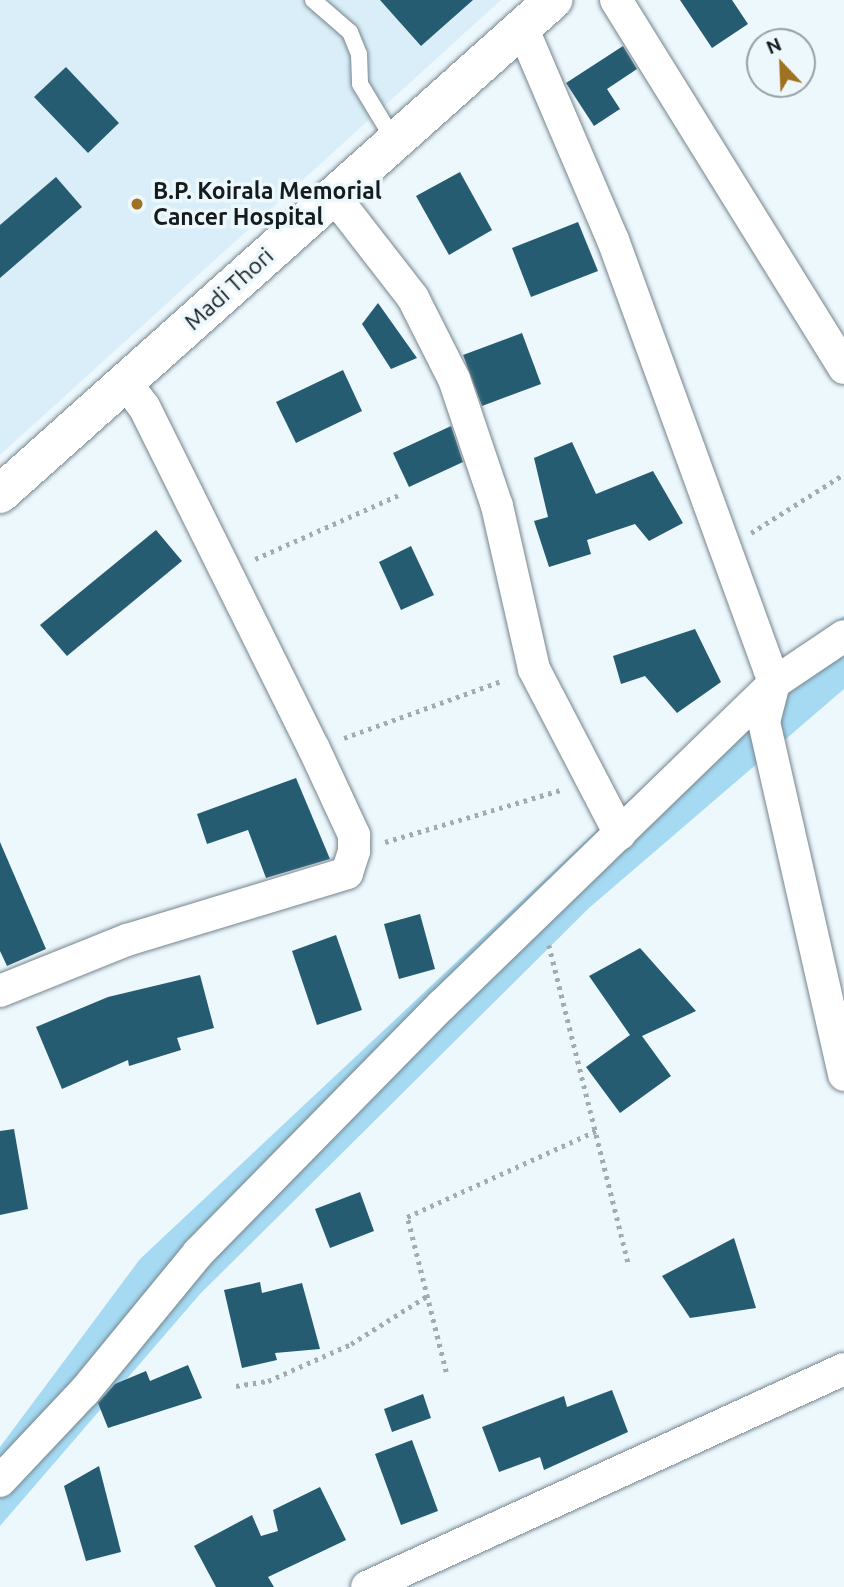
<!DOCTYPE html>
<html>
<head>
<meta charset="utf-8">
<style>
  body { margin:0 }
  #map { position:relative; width:844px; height:1587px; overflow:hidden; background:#edf8fd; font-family:Ubuntu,sans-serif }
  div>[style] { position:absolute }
  .built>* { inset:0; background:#d9eef8 }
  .green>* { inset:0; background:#a6daf3 }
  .building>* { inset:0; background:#265c72 }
  .path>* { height:4.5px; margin-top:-2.25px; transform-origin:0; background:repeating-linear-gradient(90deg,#a2acb0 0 3.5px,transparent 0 8.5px) }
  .roads { filter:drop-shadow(0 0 2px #75858d) drop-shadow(0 0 2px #75858d) }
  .service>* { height:16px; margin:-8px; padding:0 8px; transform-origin:8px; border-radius:8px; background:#fff }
  .minor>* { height:32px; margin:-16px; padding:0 16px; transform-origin:16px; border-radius:16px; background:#fff }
  .secondary>* { height:38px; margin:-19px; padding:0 19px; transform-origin:19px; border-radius:19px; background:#fff }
  .dots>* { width:19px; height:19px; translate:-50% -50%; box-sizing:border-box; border:4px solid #edf8fd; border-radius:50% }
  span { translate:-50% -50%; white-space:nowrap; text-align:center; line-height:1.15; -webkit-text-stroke:7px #edf8fd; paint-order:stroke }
  .poi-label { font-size:23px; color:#151c1f; font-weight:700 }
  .left { translate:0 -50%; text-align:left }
  .street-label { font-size:23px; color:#151c1f }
  .north { position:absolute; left:746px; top:28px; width:70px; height:70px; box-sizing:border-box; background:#edf8fd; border:2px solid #97a0a4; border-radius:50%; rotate:337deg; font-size:19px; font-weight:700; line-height:28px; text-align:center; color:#151c1f }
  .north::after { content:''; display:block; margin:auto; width:24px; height:32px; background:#9e7222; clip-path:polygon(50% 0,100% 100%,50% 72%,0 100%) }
</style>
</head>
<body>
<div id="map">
  <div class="built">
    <div style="clip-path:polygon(0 0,501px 0,0 455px)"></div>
  </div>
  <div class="green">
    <div style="clip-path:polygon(844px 616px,844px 689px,589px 908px,200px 1294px,0 1526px,0 1447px,140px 1259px,756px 681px)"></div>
  </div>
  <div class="building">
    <div style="clip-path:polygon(380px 0,473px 0,421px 46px)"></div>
    <div style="clip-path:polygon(680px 0,732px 0,748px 24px,712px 48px)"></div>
    <div style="clip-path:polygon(623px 46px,637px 69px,607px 89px,620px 109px,594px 126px,566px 83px)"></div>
    <div style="clip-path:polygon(66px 67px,119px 123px,88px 153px,34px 97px)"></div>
    <div style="clip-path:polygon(460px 172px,492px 230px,449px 255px,416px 196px)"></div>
    <div style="clip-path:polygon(56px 177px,82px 207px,0 278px,0 225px)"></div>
    <div style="clip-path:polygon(578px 222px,598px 271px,531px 297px,512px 248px)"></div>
    <div style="clip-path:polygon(378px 303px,417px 358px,391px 369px,362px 324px)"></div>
    <div style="clip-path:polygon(522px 333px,541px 384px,482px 406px,463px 355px)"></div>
    <div style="clip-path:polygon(343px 370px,362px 411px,296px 443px,276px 402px)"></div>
    <div style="clip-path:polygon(451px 426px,463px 462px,409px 487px,393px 453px)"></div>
    <div style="clip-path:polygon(572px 442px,596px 494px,653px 471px,683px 523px,649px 541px,635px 524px,587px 540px,591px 554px,549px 567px,534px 521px,548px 517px,534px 458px)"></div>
    <div style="clip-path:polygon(156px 530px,182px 561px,67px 656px,40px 625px)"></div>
    <div style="clip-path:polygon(411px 546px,434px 595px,401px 610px,379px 562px)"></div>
    <div style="clip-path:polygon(695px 629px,721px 682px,677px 713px,645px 676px,621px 684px,613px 656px)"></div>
    <div style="clip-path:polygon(296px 778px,330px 859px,266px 878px,248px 830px,207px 844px,197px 814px)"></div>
    <div style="clip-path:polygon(0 842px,46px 949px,7px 966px,0 951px)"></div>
    <div style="clip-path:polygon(420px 914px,435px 969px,399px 979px,384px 924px)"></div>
    <div style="clip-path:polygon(336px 935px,362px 1010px,317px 1025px,292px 951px)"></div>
    <div style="clip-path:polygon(640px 948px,696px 1011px,642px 1036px,671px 1076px,620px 1113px,586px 1067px,630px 1035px,589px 976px)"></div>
    <div style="clip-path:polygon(200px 975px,214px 1028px,177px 1038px,181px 1050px,129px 1066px,128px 1060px,62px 1089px,36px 1027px,108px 997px)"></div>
    <div style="clip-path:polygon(14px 1129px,28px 1209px,0 1215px,0 1131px)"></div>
    <div style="clip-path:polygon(360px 1192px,374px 1231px,330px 1248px,315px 1209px)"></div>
    <div style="clip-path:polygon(734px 1238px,756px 1308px,690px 1318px,662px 1276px)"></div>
    <div style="clip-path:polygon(260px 1282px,262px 1293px,302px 1283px,320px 1349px,275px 1353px,277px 1360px,242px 1368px,224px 1290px)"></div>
    <div style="clip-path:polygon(188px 1365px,202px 1398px,108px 1428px,98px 1403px,115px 1384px,146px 1371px,150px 1381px)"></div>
    <div style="clip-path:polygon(612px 1390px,628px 1432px,544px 1470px,540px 1457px,499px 1472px,482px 1427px,564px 1396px,567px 1407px)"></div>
    <div style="clip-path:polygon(423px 1394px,431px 1418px,392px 1432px,384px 1409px)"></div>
    <div style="clip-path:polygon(412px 1440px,438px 1511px,401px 1525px,375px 1454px)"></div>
    <div style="clip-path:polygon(99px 1466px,121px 1552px,86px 1561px,64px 1486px)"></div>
    <div style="clip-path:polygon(320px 1487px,346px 1540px,268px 1577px,274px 1587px,216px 1587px,194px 1546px,252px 1515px,261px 1536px,278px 1531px,273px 1510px)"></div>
  </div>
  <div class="path">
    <div style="left:751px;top:533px;width:110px;rotate:-32.4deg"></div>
    <div style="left:255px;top:559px;width:158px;rotate:-24deg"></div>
    <div style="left:344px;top:738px;width:170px;rotate:-19.9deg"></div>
    <div style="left:385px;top:842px;width:184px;rotate:-16.5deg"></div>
    <div style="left:549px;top:945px;width:330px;rotate:76deg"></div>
    <div style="left:446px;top:1372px;width:160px;rotate:-104.1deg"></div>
    <div style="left:407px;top:1217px;width:208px;rotate:-24.5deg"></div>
    <div style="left:236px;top:1386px;width:32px;rotate:-9deg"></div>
    <div style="left:268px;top:1381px;width:91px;rotate:-24deg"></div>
    <div style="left:351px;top:1344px;width:90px;rotate:-32.3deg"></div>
  </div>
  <div class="roads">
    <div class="service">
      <div style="left:313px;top:0;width:49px;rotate:40.9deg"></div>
      <div style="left:350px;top:32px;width:24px;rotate:68deg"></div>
      <div style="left:359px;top:54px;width:30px;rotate:88deg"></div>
      <div style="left:360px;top:84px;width:68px;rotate:58.9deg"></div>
    </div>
    <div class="minor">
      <div style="left:616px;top:0;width:433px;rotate:58.2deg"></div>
      <div style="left:522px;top:27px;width:232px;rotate:66.9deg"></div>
      <div style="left:613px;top:240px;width:471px;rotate:70deg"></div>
      <div style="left:774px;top:683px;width:40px;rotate:104.4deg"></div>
      <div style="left:764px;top:722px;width:362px;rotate:77.2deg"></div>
      <div style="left:334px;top:196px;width:129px;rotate:52.2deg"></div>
      <div style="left:413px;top:298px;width:91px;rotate:63.2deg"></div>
      <div style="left:454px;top:379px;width:134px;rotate:71.3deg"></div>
      <div style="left:497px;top:506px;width:167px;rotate:77.2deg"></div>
      <div style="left:534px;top:669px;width:186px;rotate:62.5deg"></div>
      <div style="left:0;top:991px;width:137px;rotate:-21.9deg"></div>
      <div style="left:127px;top:940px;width:230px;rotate:-16.9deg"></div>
      <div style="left:347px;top:873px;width:23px;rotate:-72deg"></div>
      <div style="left:354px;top:851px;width:16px;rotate:-90deg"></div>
      <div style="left:354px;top:835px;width:95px;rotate:-114.9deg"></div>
      <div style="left:314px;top:749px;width:382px;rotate:-116.4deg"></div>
      <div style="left:144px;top:407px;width:31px;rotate:-127deg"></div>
      <div style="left:0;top:1481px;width:122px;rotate:-46.7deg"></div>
      <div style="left:84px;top:1392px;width:180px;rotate:-50.6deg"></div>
      <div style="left:198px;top:1253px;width:348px;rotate:-45.5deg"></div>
      <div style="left:442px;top:1005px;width:463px;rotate:-44.1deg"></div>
      <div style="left:774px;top:683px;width:84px;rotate:-33.9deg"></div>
      <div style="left:367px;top:1587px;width:524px;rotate:-24.56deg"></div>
    </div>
    <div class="secondary">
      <div style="left:0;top:494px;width:742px;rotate:-41.77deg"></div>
    </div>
  </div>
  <div class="dots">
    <div style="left:137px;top:204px;background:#9e7222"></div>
  </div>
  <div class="poi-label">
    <span class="left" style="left:153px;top:204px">B.P. Koirala Memorial<br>Cancer Hospital</span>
  </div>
  <div class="street-label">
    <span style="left:229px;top:289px;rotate:-42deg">Madi Thori</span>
  </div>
  <div class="north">N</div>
</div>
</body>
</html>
